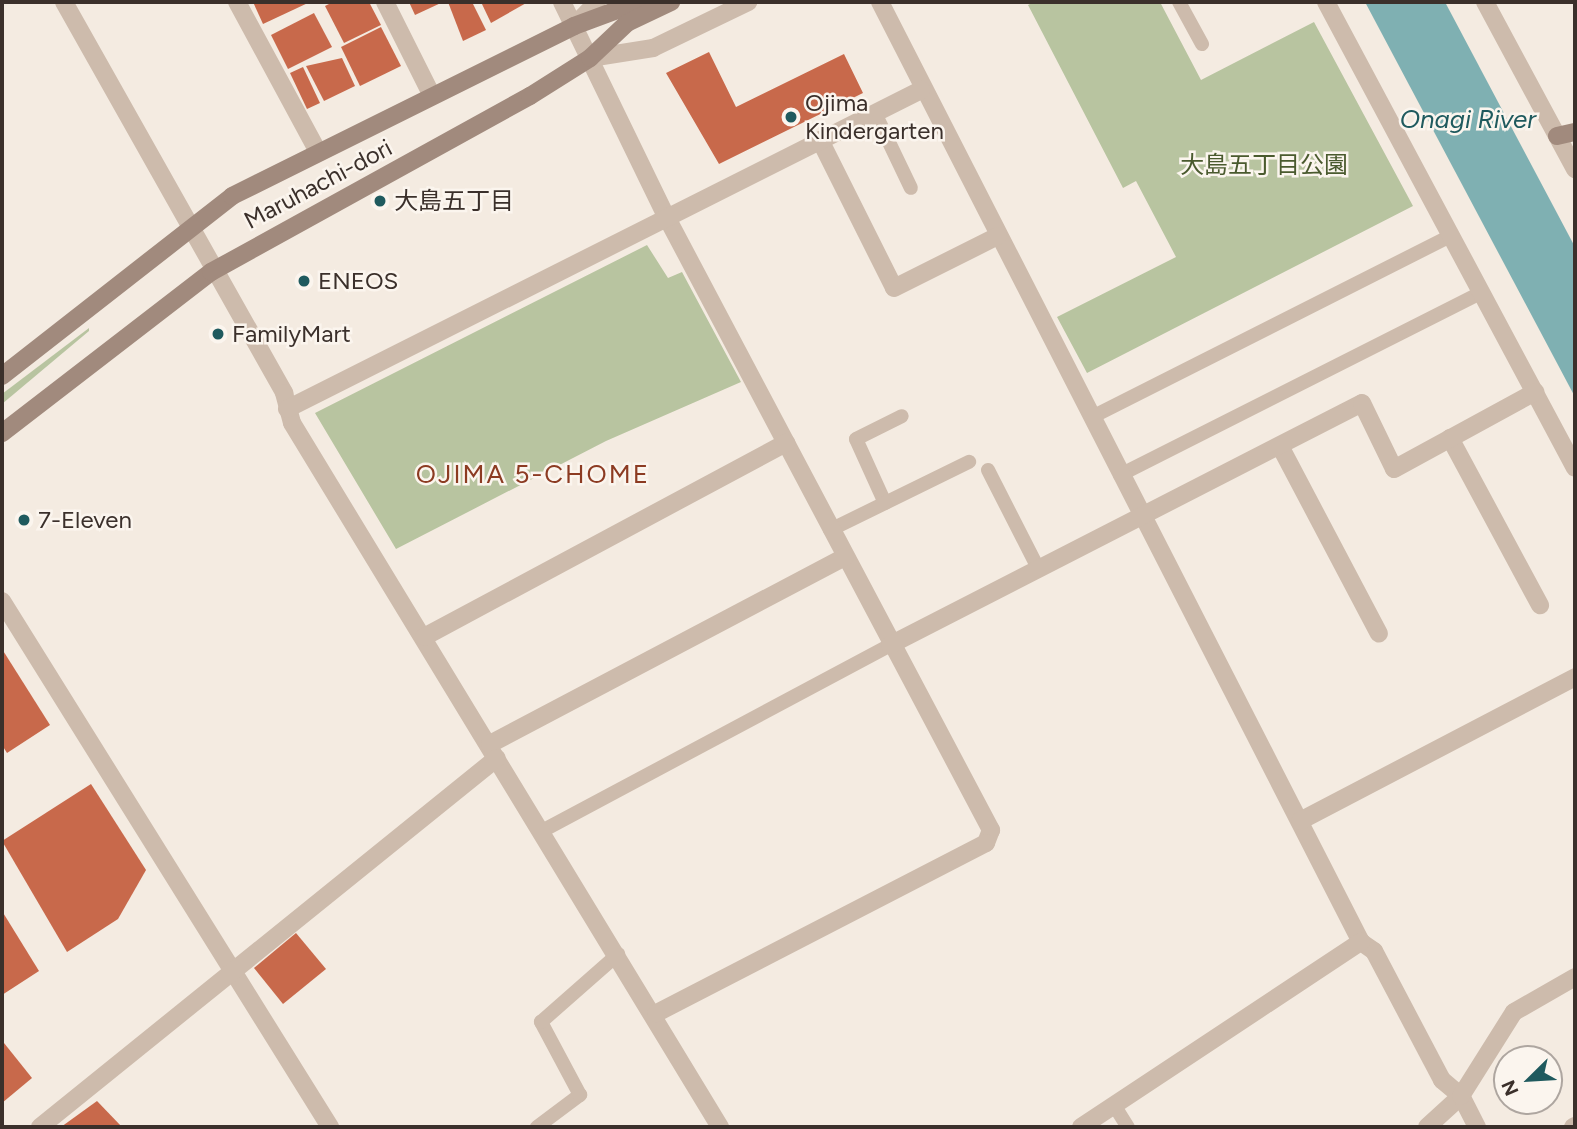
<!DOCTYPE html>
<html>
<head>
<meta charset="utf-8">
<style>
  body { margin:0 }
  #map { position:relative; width:1577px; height:1129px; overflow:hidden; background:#f4ebe1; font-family:Figtree,"Noto Sans JP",sans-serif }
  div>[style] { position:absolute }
  .green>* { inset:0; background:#b8c4a0 }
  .water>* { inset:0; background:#7fb0b2 }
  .building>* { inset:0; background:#c8694b }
  .lane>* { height:14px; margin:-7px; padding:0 7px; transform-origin:7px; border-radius:7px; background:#cdbbac }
  .street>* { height:18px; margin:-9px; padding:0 9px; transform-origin:9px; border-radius:9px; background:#cdbbac }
  .secondary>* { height:18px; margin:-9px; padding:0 9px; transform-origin:9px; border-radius:9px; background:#a18a7d }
  .dots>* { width:19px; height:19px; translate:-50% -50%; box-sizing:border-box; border:4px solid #fbf5ee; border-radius:50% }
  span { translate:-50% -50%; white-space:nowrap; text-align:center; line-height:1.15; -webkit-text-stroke:5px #fbf5ee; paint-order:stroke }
  .poi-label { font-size:24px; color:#3b302b }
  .left { translate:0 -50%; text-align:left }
  .park-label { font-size:24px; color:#4a5a2e }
  .street-label { font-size:24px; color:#3b302b }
  .water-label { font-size:26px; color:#1f5a5e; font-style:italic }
  .neighbourhood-label { font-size:26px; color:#8c3b22; letter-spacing:2px }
  .frame { position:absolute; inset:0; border:4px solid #3b302b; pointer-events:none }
  .north { position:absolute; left:1493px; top:1045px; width:70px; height:70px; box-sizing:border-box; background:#fbf5ee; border:2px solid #aea6a0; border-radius:50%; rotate:246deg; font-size:19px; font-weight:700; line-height:28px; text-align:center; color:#3b302b }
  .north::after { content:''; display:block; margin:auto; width:24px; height:32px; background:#1f5a5e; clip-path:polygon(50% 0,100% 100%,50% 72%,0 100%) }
</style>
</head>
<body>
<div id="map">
  <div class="green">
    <div style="clip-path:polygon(1034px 2px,1160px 2px,1201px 80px,1314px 22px,1413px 206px,1087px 373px,1057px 317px,1176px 257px,1136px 181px,1123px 188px,1028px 5px)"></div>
    <div style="clip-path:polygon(647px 245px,668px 278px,682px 272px,741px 382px,606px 441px,396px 549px,315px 413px)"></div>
    <div style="clip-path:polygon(89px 328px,89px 331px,2px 404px,2px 394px)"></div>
  </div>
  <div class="water">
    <div style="clip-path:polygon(1365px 2px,1445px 2px,1575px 247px,1575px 397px)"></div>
  </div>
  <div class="building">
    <div style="clip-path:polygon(253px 2px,310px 2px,263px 24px)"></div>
    <div style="clip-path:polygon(333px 2px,369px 2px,381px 25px,344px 43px,325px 6px)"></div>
    <div style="clip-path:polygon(409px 2px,443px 2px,415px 15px)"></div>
    <div style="clip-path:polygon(448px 2px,472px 2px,486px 30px,463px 41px)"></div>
    <div style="clip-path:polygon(481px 2px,528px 2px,491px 23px)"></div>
    <div style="clip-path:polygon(314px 13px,332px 47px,288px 69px,271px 35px)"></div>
    <div style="clip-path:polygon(381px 27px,401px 66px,360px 86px,341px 47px)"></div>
    <div style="clip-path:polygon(709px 52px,736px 107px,844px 54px,863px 93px,719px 164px,666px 73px)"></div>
    <div style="clip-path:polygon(342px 58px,355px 86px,324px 101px,306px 66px)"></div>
    <div style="clip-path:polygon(303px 67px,320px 103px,307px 109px,290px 73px)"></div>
    <div style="clip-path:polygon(2px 649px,50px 725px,7px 753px,2px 745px)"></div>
    <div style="clip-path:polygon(91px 784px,146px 870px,118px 919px,67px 952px,2px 841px)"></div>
    <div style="clip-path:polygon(2px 911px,39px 971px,2px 995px)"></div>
    <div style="clip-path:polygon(296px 933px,326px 969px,283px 1004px,254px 968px)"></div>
    <div style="clip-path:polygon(4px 1043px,32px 1078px,2px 1103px,2px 1045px)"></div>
    <div style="clip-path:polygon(97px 1101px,122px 1127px,61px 1127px)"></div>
  </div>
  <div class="lane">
    <div style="left:1179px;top:2px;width:48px;rotate:61.3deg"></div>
    <div style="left:875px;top:113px;width:83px;rotate:64.4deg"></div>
    <div style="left:1092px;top:417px;width:402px;rotate:-26.8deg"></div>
    <div style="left:988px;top:470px;width:112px;rotate:63deg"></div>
    <div style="left:1120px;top:475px;width:406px;rotate:-26.8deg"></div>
    <div style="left:885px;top:503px;width:70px;rotate:-114.4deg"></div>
    <div style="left:856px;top:439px;width:51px;rotate:-26.6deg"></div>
    <div style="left:830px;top:530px;width:155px;rotate:-26.1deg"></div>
    <div style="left:542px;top:831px;width:395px;rotate:-28.1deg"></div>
    <div style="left:1114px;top:1105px;width:26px;rotate:58deg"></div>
    <div style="left:537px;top:1127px;width:54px;rotate:-36.7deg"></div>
    <div style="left:580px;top:1095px;width:83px;rotate:-118.1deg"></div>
    <div style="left:541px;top:1022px;width:103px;rotate:-41.4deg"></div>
  </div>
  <div class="street">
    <div style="left:64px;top:2px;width:449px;rotate:60.6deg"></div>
    <div style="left:284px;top:393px;width:31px;rotate:75deg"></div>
    <div style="left:292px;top:423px;width:824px;rotate:58.7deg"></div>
    <div style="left:237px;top:2px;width:168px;rotate:61.6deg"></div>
    <div style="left:385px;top:2px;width:105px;rotate:63.4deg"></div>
    <div style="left:562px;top:2px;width:238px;rotate:64.1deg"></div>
    <div style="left:666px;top:216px;width:695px;rotate:62.11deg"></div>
    <div style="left:991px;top:830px;width:14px;rotate:111deg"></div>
    <div style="left:986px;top:843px;width:371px;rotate:152.7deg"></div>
    <div style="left:880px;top:2px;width:1056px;rotate:62.9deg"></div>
    <div style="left:1361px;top:942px;width:16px;rotate:35deg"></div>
    <div style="left:1374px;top:951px;width:146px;rotate:62.2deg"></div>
    <div style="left:1442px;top:1080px;width:25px;rotate:40deg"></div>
    <div style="left:1461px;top:1096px;width:46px;rotate:137.6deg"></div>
    <div style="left:1326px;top:2px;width:528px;rotate:61.88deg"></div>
    <div style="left:1485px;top:2px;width:190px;rotate:61.7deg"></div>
    <div style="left:574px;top:26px;width:33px;rotate:-46deg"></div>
    <div style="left:590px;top:58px;width:64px;rotate:-9deg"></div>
    <div style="left:653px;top:48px;width:106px;rotate:-25.8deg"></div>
    <div style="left:820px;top:140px;width:165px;rotate:63.4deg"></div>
    <div style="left:894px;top:288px;width:116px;rotate:-26.6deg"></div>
    <div style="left:287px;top:409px;width:710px;rotate:-26.71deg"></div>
    <div style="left:1450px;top:438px;width:190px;rotate:61.7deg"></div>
    <div style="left:1280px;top:446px;width:212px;rotate:62.2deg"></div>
    <div style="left:2px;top:601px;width:620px;rotate:58.05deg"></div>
    <div style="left:424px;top:637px;width:411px;rotate:-28.2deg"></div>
    <div style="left:890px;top:645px;width:530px;rotate:-27.14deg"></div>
    <div style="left:1362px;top:403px;width:73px;rotate:64.1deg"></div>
    <div style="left:1394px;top:469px;width:161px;rotate:-28.6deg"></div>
    <div style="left:490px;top:744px;width:401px;rotate:-27.8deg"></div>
    <div style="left:1300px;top:821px;width:310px;rotate:-27.6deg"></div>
    <div style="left:40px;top:1127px;width:587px;rotate:-38.92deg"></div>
    <div style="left:1081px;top:1127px;width:336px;rotate:-33.5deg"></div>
    <div style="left:1477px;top:1127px;width:35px;rotate:-117deg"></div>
    <div style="left:1461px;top:1096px;width:99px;rotate:-57.8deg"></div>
    <div style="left:1514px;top:1012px;width:70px;rotate:-29.8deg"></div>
    <div style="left:1573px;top:1127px;width:2px;rotate:-27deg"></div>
  </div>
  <div class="secondary">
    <div style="left:1557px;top:136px;width:18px;rotate:-13deg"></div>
    <div style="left:2px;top:376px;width:292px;rotate:-38deg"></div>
    <div style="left:232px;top:196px;width:382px;rotate:-26.4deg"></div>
    <div style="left:574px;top:26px;width:69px;rotate:-20.3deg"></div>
    <div style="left:2px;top:433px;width:264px;rotate:-37.6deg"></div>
    <div style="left:211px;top:272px;width:364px;rotate:-28.9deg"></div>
    <div style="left:530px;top:96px;width:71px;rotate:-32.3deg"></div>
    <div style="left:590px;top:58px;width:51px;rotate:-43.4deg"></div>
    <div style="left:627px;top:23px;width:49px;rotate:-25.5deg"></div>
  </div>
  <div class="dots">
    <div style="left:791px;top:117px;background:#1f5a5e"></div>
    <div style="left:380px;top:201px;background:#1f5a5e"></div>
    <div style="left:304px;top:281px;background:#1f5a5e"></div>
    <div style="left:218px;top:334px;background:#1f5a5e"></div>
    <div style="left:24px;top:520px;background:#1f5a5e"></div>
  </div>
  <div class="poi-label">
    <span class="left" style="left:805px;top:117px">Ojima<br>Kindergarten</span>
    <span class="left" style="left:394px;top:201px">大島五丁目</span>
    <span class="left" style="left:318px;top:281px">ENEOS</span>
    <span class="left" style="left:232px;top:334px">FamilyMart</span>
    <span class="left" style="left:38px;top:520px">7-Eleven</span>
  </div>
  <div class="park-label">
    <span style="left:1264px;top:165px">大島五丁目公園</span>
  </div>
  <div class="street-label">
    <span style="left:318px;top:184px;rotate:-28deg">Maruhachi-dori</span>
  </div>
  <div class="water-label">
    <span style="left:1468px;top:120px">Onagi River</span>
  </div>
  <div class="neighbourhood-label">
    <span style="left:533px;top:475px">OJIMA 5-CHOME</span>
  </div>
  <div class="frame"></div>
  <div class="north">N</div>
</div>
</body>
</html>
